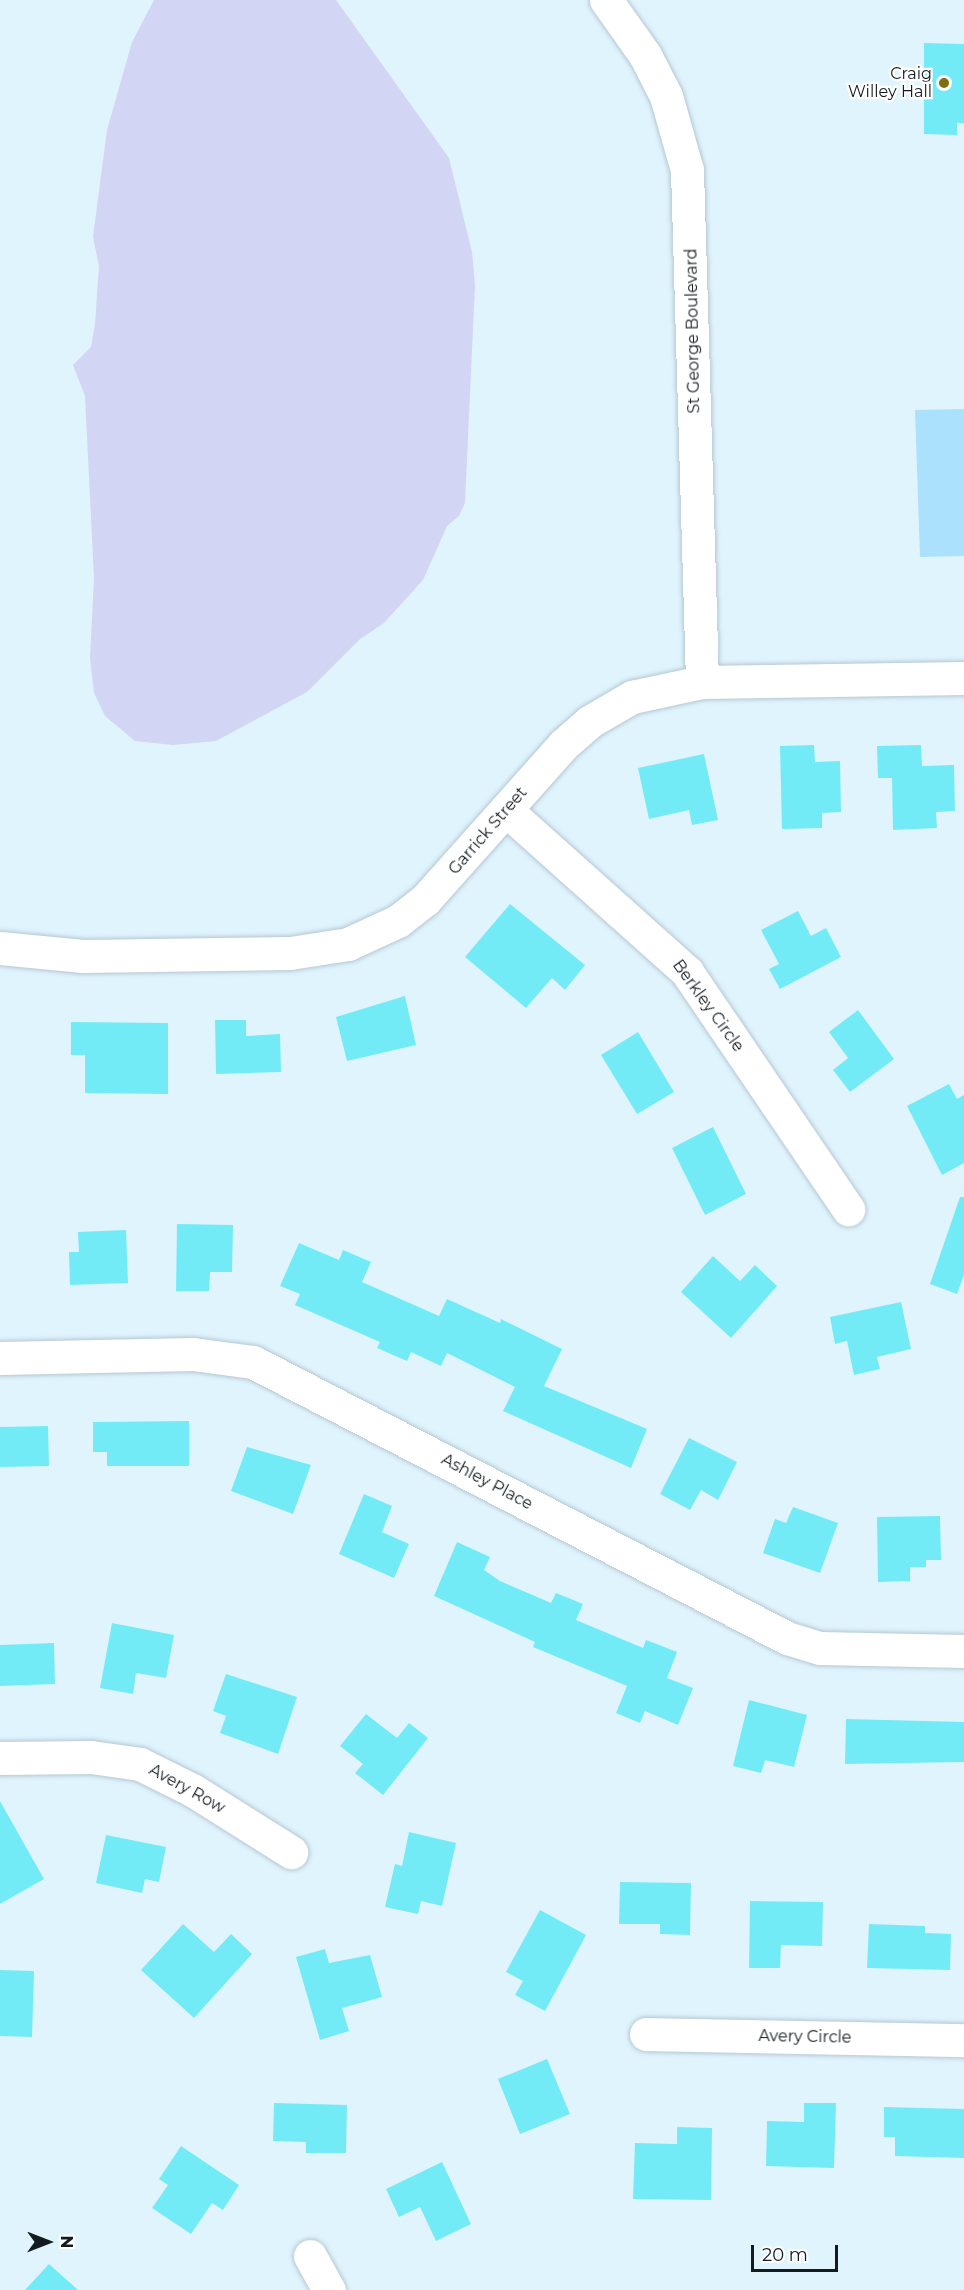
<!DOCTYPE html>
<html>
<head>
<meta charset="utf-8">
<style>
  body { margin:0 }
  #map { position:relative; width:964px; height:2290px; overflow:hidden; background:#e0f4fe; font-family:Montserrat,sans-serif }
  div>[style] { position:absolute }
  .green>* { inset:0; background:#abe1fc }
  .water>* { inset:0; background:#d2d5f4 }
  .building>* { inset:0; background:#73ebf6 }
  .roads { filter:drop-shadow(0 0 2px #b5c8d2) drop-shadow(0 0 2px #b5c8d2) }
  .minor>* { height:33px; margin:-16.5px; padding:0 16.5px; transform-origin:16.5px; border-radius:16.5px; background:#fff }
  .dots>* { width:16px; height:16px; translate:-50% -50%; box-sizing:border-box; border:3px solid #fff; border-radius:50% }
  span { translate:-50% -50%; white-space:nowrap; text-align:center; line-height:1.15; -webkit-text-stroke:4.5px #fff; paint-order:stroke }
  .poi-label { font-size:16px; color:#141b1f }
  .right { translate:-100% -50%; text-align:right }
  .street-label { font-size:16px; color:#141b1f }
  .north { position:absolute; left:18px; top:2212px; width:60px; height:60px; -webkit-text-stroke:4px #fff; paint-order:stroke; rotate:90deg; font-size:16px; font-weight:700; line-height:24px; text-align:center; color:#141b1f }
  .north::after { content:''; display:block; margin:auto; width:21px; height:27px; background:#141b1f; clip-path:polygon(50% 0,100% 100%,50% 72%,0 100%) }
  .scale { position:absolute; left:751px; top:2245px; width:87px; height:27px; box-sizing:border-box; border:3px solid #141b1f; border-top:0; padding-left:8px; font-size:18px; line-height:21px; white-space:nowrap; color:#141b1f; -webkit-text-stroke:4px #fff; paint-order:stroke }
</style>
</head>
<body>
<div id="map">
  <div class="green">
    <div style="clip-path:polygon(964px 409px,964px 556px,920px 557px,915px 410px)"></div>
  </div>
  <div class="water">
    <div style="clip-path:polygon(154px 0,336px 0,449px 158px,472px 252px,475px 285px,465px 503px,459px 516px,447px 526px,423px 580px,384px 623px,360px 639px,307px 692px,216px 741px,173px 745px,135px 741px,105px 716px,94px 693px,90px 658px,94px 578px,85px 396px,73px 365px,91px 347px,95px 324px,99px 266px,93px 237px,107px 130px,132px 42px)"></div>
  </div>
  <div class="building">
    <div style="clip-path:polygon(924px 43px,964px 44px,964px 123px,957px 123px,957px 135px,924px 134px)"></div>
    <div style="clip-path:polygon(814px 745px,815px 762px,840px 761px,841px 812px,822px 813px,822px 828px,782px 829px,780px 746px)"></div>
    <div style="clip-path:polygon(921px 745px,922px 766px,954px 765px,955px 811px,936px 812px,937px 828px,893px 830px,892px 778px,878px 778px,877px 746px)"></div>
    <div style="clip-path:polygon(704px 754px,718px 820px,692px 825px,689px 810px,649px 819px,638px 768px)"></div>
    <div style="clip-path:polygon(510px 904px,585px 965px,565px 990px,552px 978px,526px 1008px,465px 957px)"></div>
    <div style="clip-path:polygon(798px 911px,811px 936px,826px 928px,841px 957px,780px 989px,769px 969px,779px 964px,761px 930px)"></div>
    <div style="clip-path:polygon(405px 996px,416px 1045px,347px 1061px,336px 1017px)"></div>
    <div style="clip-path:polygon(858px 1010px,894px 1059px,850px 1092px,833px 1070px,848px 1058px,829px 1032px)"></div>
    <div style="clip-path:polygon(215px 1020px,246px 1020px,246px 1036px,280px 1034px,281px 1072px,216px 1074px)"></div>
    <div style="clip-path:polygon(71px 1022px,168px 1023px,168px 1094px,85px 1093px,85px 1055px,71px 1055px)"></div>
    <div style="clip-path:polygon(638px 1032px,674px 1092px,637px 1114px,601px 1055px)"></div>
    <div style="clip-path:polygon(949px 1084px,957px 1099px,964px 1095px,964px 1163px,942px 1175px,907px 1106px)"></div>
    <div style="clip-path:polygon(713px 1127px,746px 1194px,705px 1215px,672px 1148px)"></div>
    <div style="clip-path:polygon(960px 1197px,964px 1197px,964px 1275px,957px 1294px,930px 1284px)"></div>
    <div style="clip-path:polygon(177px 1224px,233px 1225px,232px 1272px,210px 1272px,209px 1291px,176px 1291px)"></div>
    <div style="clip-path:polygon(126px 1230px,128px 1283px,70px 1285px,69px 1252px,79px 1252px,78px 1232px)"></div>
    <div style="clip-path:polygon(299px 1243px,339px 1260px,343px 1250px,371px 1262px,362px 1282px,439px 1316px,447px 1299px,500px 1323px,501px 1319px,562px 1349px,544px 1386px,647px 1429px,631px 1468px,503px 1411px,515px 1387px,447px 1353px,441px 1366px,411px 1352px,407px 1361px,377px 1348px,380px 1342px,295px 1305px,300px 1294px,280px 1286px)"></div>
    <div style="clip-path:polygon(713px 1256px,740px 1281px,755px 1265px,777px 1286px,731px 1338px,681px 1292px)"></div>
    <div style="clip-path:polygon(901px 1302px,911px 1349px,877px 1357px,880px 1369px,854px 1375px,847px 1341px,835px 1344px,830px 1317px)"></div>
    <div style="clip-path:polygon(189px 1421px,189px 1466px,107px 1466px,107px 1452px,93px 1452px,93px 1422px)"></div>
    <div style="clip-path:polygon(48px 1426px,49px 1466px,0 1467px,0 1427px)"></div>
    <div style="clip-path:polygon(689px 1438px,737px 1462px,718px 1500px,701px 1490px,690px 1510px,660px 1494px)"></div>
    <div style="clip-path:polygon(247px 1447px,311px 1465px,293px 1514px,231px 1491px)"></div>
    <div style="clip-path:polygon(364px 1494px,392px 1506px,382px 1532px,409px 1544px,394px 1578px,339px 1554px)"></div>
    <div style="clip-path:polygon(793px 1507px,838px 1523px,820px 1573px,763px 1553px,775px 1519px,786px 1523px)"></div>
    <div style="clip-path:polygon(940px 1516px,941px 1560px,926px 1560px,926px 1567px,910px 1567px,910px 1581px,878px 1582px,877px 1517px)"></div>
    <div style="clip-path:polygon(457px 1542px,490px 1557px,484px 1570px,500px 1581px,551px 1603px,556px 1593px,583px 1604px,576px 1620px,643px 1648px,646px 1640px,677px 1652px,667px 1678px,693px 1688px,678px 1725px,645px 1711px,640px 1723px,616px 1713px,627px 1686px,533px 1647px,535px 1642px,434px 1596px)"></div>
    <div style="clip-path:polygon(112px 1623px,174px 1635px,166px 1678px,136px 1673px,133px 1694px,100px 1688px)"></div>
    <div style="clip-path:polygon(54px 1643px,55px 1684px,0 1686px,0 1645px)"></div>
    <div style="clip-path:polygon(226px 1674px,297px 1697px,278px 1754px,220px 1733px,226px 1716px,213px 1711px)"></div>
    <div style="clip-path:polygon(749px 1700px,807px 1715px,794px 1767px,765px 1760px,761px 1773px,733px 1766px)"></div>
    <div style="clip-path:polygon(366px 1714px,397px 1738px,409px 1723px,428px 1738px,383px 1795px,355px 1773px,363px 1764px,340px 1746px)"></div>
    <div style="clip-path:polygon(846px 1719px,964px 1722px,964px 1762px,845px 1764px)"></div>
    <div style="clip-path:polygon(0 1801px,44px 1879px,0 1904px)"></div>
    <div style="clip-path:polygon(409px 1832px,456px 1843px,442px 1906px,421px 1901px,418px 1914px,385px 1907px,395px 1864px,402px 1866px)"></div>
    <div style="clip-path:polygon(106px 1835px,166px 1847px,159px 1882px,145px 1879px,142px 1893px,96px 1883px)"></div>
    <div style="clip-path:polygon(620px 1882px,691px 1883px,690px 1935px,660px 1934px,660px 1924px,619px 1924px)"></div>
    <div style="clip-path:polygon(750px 1901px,823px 1902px,822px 1946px,781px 1945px,780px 1968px,749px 1968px)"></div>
    <div style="clip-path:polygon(540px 1910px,586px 1935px,545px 2011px,515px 1995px,523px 1981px,506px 1972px)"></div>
    <div style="clip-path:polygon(183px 1924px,214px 1952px,231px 1934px,252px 1954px,194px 2018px,141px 1970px)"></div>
    <div style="clip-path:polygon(869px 1924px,925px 1926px,925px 1933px,951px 1934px,950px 1970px,867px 1968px)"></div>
    <div style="clip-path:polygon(325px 1949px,329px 1963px,370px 1955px,382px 1997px,342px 2008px,349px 2031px,320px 2040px,296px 1957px)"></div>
    <div style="clip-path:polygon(0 1970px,34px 1971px,32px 2037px,0 2036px)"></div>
    <div style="clip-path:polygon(547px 2059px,570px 2114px,520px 2134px,498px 2079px)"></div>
    <div style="clip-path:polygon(274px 2103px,347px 2105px,346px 2153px,306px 2153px,306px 2142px,273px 2141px)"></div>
    <div style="clip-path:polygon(804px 2103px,836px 2103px,834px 2168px,766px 2166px,767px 2121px,804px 2122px)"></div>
    <div style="clip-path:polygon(884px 2107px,964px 2109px,964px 2158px,895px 2156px,895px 2137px,884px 2137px)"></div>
    <div style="clip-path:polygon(677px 2127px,712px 2128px,711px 2200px,633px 2199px,635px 2143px,677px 2144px)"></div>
    <div style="clip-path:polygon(181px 2146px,239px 2185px,223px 2210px,212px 2203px,191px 2234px,152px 2208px,168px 2185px,159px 2179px)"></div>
    <div style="clip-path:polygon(442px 2162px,471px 2224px,436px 2241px,420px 2207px,399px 2217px,386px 2189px)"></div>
    <div style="clip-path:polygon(49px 2264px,78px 2290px,25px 2290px)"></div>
  </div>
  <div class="roads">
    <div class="minor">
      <div style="left:606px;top:0;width:67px;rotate:54.7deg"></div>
      <div style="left:645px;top:55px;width:46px;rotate:62.9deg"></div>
      <div style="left:666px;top:96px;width:77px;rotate:74.2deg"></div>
      <div style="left:687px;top:170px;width:512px;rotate:88.32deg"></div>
      <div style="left:506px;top:810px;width:243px;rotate:41.8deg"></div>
      <div style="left:687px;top:972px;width:287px;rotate:55.8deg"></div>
      <div style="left:0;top:948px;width:83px;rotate:5.5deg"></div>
      <div style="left:83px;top:956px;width:207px;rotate:-0.8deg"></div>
      <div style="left:290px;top:953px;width:59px;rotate:-8.8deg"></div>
      <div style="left:348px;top:944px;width:55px;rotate:-24.7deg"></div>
      <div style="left:398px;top:921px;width:34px;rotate:-38deg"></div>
      <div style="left:425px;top:900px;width:208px;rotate:-48.3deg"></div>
      <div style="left:563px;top:745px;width:35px;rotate:-41deg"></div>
      <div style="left:589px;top:722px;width:50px;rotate:-30.2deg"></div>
      <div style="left:632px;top:697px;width:72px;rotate:-12.1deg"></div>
      <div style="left:702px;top:682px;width:262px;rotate:-0.9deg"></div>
      <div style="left:0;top:1358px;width:193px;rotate:-1.2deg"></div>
      <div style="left:193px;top:1354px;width:61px;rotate:7.6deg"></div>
      <div style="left:253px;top:1362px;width:601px;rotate:27.33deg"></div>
      <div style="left:787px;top:1638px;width:34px;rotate:17deg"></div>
      <div style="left:820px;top:1648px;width:144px;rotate:1.2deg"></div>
      <div style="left:0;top:1758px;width:91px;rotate:-0.6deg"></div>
      <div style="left:91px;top:1757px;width:49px;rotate:8.1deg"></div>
      <div style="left:140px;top:1764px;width:60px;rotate:26.6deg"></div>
      <div style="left:194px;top:1791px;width:115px;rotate:32.2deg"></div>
      <div style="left:646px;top:2034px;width:318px;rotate:1.1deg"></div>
      <div style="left:310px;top:2256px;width:39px;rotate:61deg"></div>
    </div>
  </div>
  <div class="dots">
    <div style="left:944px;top:83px;background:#7b6e0b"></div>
  </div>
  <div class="poi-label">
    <span class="right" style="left:932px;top:83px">Craig<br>Willey Hall</span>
  </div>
  <div class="street-label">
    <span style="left:693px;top:331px;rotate:-91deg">St George Boulevard</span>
    <span style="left:488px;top:831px;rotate:-49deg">Garrick Street</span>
    <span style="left:708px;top:1006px;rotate:54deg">Berkley Circle</span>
    <span style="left:487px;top:1482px;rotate:28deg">Ashley Place</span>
    <span style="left:187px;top:1789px;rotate:29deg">Avery Row</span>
    <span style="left:805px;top:2037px;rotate:1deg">Avery Circle</span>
  </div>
  <div class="north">N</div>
  <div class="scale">20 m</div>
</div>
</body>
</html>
